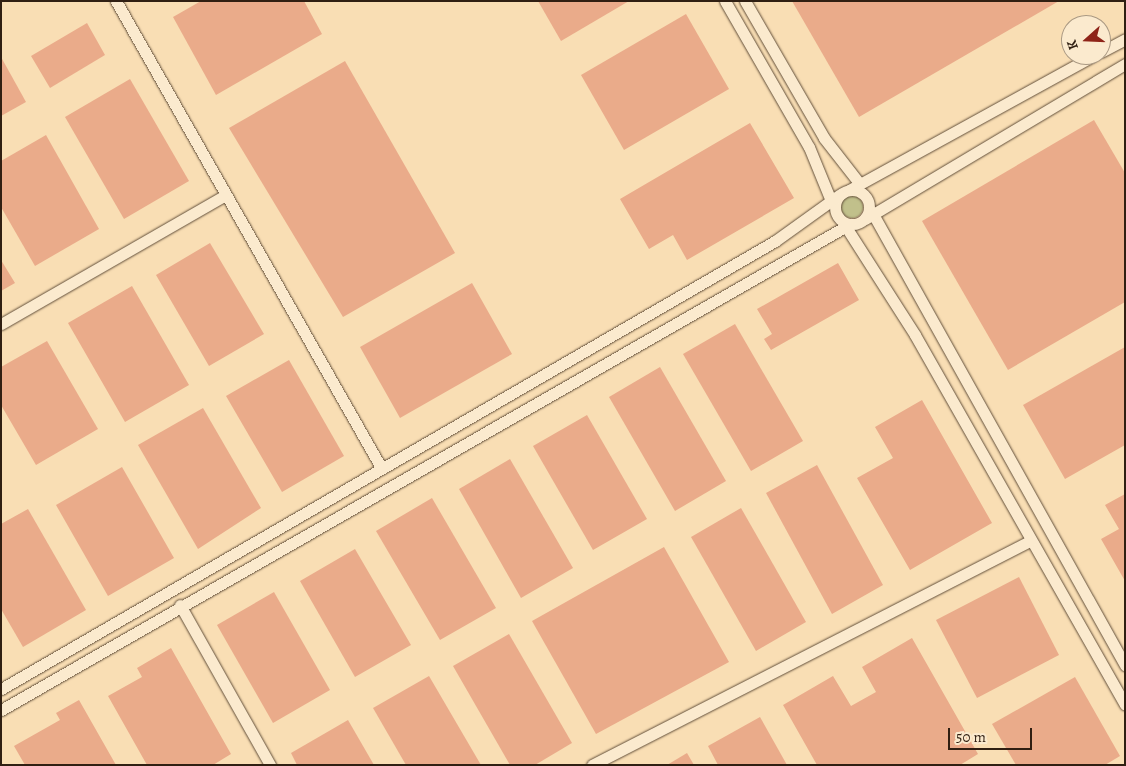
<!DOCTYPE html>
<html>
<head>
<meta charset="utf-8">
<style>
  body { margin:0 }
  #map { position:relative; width:1126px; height:766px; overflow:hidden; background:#f9deb4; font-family:Alegreya,serif }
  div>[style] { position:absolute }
  .green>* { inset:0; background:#c1c08b }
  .round { border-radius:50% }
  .building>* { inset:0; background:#eaab8a }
  .roads { filter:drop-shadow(0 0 1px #624f3a) drop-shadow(0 0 1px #624f3a) }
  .street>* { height:11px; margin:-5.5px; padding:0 5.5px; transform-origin:5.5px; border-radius:5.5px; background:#fbeace }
  .street>.ring { margin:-5.5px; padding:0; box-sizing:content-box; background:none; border:11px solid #fbeace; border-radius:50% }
  span { translate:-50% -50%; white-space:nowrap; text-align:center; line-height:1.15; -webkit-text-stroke:4px #fbeace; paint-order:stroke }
  .frame { position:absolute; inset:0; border:2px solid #301f12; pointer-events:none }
  .north { position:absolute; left:1061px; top:15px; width:50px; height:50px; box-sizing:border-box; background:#fbeace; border:1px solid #aa9983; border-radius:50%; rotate:250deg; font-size:14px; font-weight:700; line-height:20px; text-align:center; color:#301f12 }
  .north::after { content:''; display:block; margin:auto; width:18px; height:22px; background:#8f2418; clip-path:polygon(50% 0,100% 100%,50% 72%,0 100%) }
  .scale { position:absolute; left:948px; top:728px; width:84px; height:22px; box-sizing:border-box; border:2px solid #301f12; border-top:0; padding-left:6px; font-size:15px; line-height:18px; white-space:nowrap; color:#301f12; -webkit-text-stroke:4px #fbeace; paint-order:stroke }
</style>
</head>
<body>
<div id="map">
  <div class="green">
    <div class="round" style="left:841px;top:196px;width:22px;height:22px"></div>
  </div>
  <div class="building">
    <div style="clip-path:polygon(201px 1px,304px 1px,322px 34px,216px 95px,173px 17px)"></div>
    <div style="clip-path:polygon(538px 1px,629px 1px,561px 41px)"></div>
    <div style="clip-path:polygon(792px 1px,1059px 1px,859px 117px)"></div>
    <div style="clip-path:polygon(686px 14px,729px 89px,624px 150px,581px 75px)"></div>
    <div style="clip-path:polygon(87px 23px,105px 55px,50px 88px,31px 56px)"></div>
    <div style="clip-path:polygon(1px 57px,26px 102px,1px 116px)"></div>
    <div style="clip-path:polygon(345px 61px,455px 253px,343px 317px,229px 128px)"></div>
    <div style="clip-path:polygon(130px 79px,189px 181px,124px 219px,65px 117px)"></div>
    <div style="clip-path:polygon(1094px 120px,1125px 173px,1125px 302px,1008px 370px,922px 221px)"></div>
    <div style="clip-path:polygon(750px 123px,794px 198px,687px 260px,673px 235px,649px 249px,620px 199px)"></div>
    <div style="clip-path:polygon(46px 135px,99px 229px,35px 266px,1px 207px,1px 161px)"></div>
    <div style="clip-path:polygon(210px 243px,264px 334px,209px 366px,156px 275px)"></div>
    <div style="clip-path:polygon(1px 260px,15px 283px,1px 291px)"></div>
    <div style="clip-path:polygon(838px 263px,859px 300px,771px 350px,764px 339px,772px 334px,757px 309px)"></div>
    <div style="clip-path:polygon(472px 283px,512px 354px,400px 418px,360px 347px)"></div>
    <div style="clip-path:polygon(132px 286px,189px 385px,125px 422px,68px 323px)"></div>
    <div style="clip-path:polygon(735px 324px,803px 441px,751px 471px,683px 354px)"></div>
    <div style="clip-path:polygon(47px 341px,98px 429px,36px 465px,1px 405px,1px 367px)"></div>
    <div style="clip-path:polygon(1125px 347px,1125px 445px,1065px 479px,1023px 405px)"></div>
    <div style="clip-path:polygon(289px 360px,344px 456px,282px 492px,226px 396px)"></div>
    <div style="clip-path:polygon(660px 367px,726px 481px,675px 511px,609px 397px)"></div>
    <div style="clip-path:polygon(922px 400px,992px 523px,910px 570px,857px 478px,893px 458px,875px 427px)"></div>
    <div style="clip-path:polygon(203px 408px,261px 508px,198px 549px,138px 445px)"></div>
    <div style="clip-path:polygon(587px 415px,647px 519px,593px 550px,533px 446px)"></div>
    <div style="clip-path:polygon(510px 459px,573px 568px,521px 598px,459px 489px)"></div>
    <div style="clip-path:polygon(817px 465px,883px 585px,832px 614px,766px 493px)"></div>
    <div style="clip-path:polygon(122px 467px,174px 558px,108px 596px,56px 505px)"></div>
    <div style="clip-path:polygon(1125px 494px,1125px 581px,1101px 539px,1119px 529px,1105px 505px)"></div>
    <div style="clip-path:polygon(432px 498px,496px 608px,440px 640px,376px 531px)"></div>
    <div style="clip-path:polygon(741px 508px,806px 622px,756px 651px,691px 537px)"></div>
    <div style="clip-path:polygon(28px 509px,86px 610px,23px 647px,1px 609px,1px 524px)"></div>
    <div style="clip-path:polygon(664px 547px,729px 662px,596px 734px,532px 621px)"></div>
    <div style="clip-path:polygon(355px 549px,411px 645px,355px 677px,300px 581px)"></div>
    <div style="clip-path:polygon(1019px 577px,1059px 655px,977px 698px,936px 620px)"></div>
    <div style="clip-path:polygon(274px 592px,330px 690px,273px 723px,217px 625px)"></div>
    <div style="clip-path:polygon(509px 634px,572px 743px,535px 765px,510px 765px,453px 666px)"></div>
    <div style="clip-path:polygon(912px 638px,978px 754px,960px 765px,817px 765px,783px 705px,833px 676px,851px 706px,876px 692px,862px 667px)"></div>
    <div style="clip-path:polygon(171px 648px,231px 754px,213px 765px,147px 765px,108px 696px,142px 677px,137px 668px)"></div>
    <div style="clip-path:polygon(429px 676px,481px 765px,406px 765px,373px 708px)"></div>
    <div style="clip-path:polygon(1075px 677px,1120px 756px,1105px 765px,1016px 765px,992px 724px)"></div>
    <div style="clip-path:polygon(79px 700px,116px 765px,25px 765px,14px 746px,60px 720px,56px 713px)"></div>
    <div style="clip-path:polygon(760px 717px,787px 765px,718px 765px,708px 746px)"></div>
    <div style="clip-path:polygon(348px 720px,374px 765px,297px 765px,291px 753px)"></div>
    <div style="clip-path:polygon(687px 753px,694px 765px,667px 765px)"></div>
  </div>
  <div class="roads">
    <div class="street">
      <div style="left:116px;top:1px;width:538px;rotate:60.39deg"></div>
      <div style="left:725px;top:1px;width:168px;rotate:60.1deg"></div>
      <div style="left:809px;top:147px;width:58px;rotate:67.8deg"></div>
      <div style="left:745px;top:1px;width:158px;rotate:60deg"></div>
      <div style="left:824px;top:138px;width:57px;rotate:52.1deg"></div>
      <div style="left:1101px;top:52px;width:27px;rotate:-28deg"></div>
      <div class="ring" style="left:835px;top:190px;width:23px;height:23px"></div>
      <div style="left:849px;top:190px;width:281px;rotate:-28.8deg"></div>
      <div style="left:873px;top:214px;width:517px;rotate:60.81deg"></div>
      <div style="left:865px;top:219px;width:303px;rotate:-30.8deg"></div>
      <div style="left:846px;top:227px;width:128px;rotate:57.4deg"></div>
      <div style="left:915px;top:335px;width:425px;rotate:60.4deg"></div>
      <div style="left:1px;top:324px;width:258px;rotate:-29.9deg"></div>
      <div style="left:180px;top:605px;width:184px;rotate:60.6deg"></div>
      <div style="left:1px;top:689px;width:894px;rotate:-30.06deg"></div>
      <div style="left:775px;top:241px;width:79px;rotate:-35.7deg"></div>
      <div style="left:1px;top:710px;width:978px;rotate:-29.79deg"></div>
      <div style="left:592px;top:765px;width:492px;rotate:-27.1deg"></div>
    </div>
  </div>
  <div class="frame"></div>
  <div class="north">K</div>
  <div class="scale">50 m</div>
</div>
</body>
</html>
